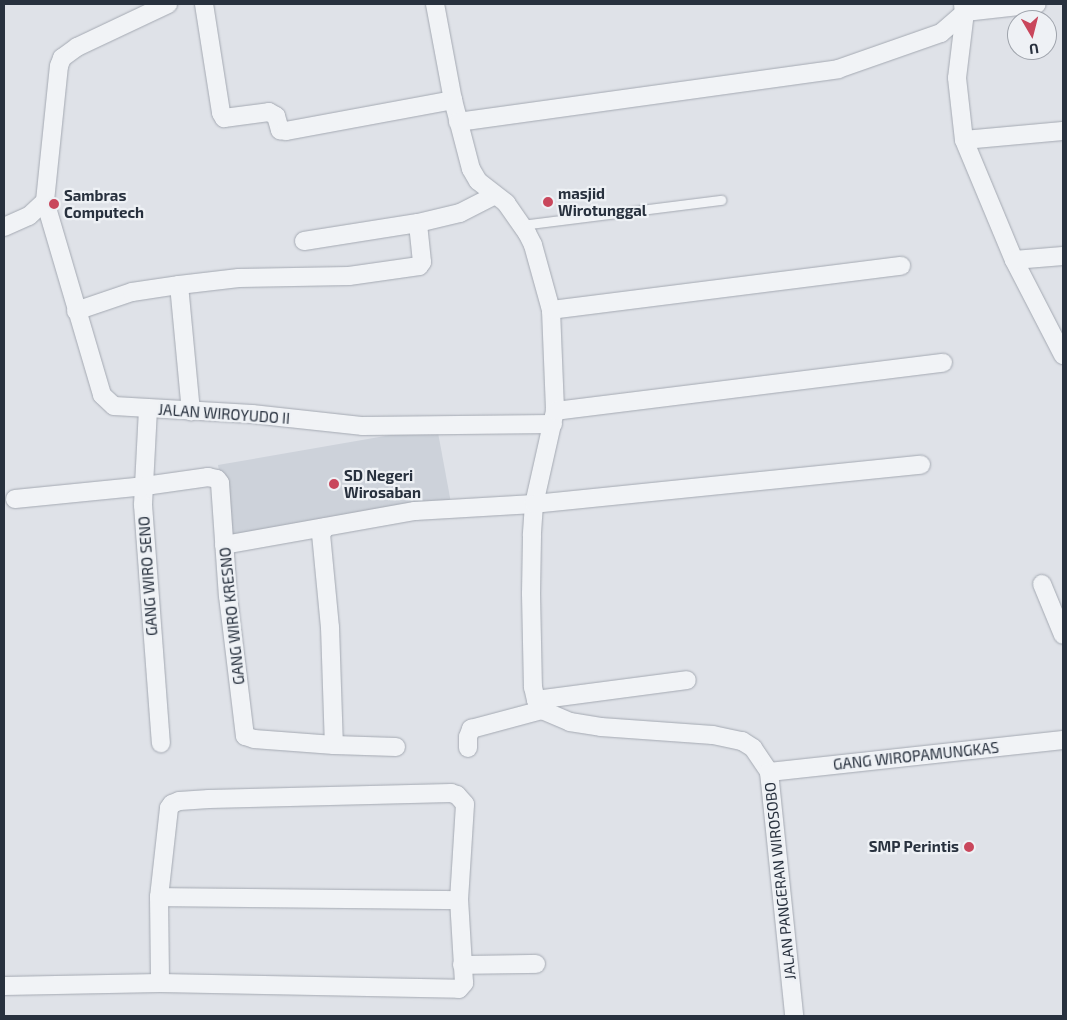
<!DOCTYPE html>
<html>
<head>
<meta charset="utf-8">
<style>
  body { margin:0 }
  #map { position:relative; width:1067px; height:1020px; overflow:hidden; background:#dfe2e8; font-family:"Exo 2",sans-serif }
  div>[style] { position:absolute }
  .built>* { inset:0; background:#cdd2da }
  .roads { filter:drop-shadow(0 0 1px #a4a9b2) drop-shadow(0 0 1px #a4a9b2) }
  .service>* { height:9px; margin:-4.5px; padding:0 4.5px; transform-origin:4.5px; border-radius:4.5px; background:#f1f3f6 }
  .minor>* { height:18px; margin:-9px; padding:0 9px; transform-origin:9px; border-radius:9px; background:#f1f3f6 }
  .dots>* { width:14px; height:14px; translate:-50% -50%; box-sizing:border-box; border:2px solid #eef1f5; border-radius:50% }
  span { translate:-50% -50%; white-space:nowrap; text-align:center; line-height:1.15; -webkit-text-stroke:4.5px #eef1f5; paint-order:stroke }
  .poi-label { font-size:15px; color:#28313e; font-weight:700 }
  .left { translate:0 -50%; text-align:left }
  .right { translate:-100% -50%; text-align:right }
  .street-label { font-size:15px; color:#28313e }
  .frame { position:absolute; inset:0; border:5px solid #28313e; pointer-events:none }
  .north { position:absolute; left:1007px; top:10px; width:50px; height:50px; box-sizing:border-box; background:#eef1f5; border:1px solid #9fa4ac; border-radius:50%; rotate:172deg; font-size:14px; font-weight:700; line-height:20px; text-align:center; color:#28313e }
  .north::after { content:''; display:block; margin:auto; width:18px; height:22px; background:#c9475c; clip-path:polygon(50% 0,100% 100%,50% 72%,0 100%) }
</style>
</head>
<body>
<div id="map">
  <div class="built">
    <div style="clip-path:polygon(437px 427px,451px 503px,231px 541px,218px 465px)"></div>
  </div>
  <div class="roads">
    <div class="service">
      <div style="left:522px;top:225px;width:201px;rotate:-7.2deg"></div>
    </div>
    <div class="minor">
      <div style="left:204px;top:4px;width:110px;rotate:81.1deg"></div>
      <div style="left:221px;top:113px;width:6px;rotate:59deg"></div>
      <div style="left:224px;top:118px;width:45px;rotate:-7.6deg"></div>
      <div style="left:269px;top:112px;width:8px;rotate:30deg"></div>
      <div style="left:276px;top:116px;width:15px;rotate:74deg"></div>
      <div style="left:280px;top:130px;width:6px;rotate:9deg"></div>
      <div style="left:286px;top:131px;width:170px;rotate:-10.5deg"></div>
      <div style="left:435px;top:4px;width:98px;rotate:79.4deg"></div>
      <div style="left:453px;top:100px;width:71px;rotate:75.4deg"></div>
      <div style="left:471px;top:169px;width:14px;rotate:60deg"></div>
      <div style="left:478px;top:181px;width:36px;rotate:38deg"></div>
      <div style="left:506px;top:203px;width:37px;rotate:55deg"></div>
      <div style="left:527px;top:233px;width:13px;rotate:63deg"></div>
      <div style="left:533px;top:245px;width:67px;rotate:74.5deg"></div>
      <div style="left:551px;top:310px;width:101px;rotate:87.7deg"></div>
      <div style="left:555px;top:411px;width:95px;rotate:102.7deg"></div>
      <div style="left:534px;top:504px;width:32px;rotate:94deg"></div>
      <div style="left:532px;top:536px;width:58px;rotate:91deg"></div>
      <div style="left:531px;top:594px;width:93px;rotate:88.8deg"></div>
      <div style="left:533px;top:687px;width:13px;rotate:77deg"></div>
      <div style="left:536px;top:700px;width:12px;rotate:59deg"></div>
      <div style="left:542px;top:710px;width:30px;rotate:23deg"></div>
      <div style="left:570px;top:722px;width:31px;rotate:9deg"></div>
      <div style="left:601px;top:727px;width:112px;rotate:4.1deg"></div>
      <div style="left:713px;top:735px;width:30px;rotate:12deg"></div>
      <div style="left:742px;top:741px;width:13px;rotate:32deg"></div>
      <div style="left:753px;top:748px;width:29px;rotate:56deg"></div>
      <div style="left:769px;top:772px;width:245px;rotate:84.1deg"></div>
      <div style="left:963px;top:6px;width:6px;rotate:72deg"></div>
      <div style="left:965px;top:12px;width:66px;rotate:96.9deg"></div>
      <div style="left:957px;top:78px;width:62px;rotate:83.6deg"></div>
      <div style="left:964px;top:140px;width:130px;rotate:67.4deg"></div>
      <div style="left:1014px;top:260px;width:107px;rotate:62.7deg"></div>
      <div style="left:458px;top:122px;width:384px;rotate:-7.9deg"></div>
      <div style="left:838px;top:69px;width:109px;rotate:-19.3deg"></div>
      <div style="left:941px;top:33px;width:32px;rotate:-41deg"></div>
      <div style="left:965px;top:12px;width:72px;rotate:-6.3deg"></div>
      <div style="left:964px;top:140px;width:99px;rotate:-5.2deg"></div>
      <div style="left:45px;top:201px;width:202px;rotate:73.6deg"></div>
      <div style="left:102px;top:395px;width:16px;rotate:43deg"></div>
      <div style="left:114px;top:406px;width:138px;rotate:3.3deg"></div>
      <div style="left:252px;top:414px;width:112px;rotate:6.2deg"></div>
      <div style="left:363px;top:426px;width:190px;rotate:-0.6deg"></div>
      <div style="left:4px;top:227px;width:27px;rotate:-24deg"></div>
      <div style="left:29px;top:216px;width:22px;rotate:-43deg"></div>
      <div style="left:45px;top:201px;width:136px;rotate:-84.1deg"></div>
      <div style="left:59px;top:66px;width:9px;rotate:-69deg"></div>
      <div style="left:62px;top:58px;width:19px;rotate:-36deg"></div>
      <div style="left:77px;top:47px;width:101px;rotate:-25.3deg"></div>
      <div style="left:304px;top:241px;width:115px;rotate:-9deg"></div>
      <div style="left:418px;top:223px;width:43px;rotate:-13.4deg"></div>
      <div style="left:460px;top:213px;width:39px;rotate:-27deg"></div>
      <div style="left:1014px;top:260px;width:49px;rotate:-4.7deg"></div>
      <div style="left:179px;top:285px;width:127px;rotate:84.6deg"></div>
      <div style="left:551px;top:310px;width:353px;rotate:-7.2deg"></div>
      <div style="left:76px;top:311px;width:59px;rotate:-18.7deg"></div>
      <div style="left:132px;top:292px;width:48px;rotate:-8.5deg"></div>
      <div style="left:179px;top:285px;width:60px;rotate:-6.7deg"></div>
      <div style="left:239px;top:278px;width:110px;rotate:-1deg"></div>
      <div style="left:349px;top:276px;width:71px;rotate:-8.1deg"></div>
      <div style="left:419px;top:266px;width:5px;rotate:-53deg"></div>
      <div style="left:422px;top:262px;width:39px;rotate:-96deg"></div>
      <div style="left:148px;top:409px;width:96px;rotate:93deg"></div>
      <div style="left:143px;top:505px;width:239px;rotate:85.7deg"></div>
      <div style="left:555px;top:411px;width:391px;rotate:-7.1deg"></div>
      <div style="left:15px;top:499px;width:131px;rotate:-5.7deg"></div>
      <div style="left:145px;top:486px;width:64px;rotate:-8.1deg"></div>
      <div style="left:208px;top:477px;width:9px;rotate:13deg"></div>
      <div style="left:217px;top:479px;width:5px;rotate:53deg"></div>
      <div style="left:220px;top:483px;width:113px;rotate:86deg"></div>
      <div style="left:228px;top:596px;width:141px;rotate:83.1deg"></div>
      <div style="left:245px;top:736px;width:9px;rotate:18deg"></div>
      <div style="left:254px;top:739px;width:80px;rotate:4.3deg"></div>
      <div style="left:334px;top:745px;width:62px;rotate:1.8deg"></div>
      <div style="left:326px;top:527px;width:9px;rotate:126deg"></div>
      <div style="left:321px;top:534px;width:93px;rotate:84.5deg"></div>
      <div style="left:330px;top:627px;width:118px;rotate:88.1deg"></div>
      <div style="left:224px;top:545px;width:194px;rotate:-10.1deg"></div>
      <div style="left:415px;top:511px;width:119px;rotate:-3.4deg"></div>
      <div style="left:534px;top:504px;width:389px;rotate:-5.8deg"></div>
      <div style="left:1042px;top:584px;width:55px;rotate:67.6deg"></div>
      <div style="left:536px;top:700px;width:152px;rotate:-7.5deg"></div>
      <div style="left:468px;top:748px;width:11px;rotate:-90deg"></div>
      <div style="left:468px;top:737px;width:9px;rotate:-69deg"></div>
      <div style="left:471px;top:729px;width:73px;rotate:-15deg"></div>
      <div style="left:769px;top:772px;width:296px;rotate:-6.2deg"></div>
      <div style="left:159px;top:897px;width:300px;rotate:0.6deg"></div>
      <div style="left:462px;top:965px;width:74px;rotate:-0.8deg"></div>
      <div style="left:4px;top:986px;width:156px;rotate:-1.1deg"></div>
      <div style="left:160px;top:983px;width:299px;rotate:1.1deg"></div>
      <div style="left:459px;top:989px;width:8px;rotate:-50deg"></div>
      <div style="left:464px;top:983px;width:83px;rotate:-93.4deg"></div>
      <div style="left:459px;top:900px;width:96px;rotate:-86.4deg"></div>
      <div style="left:465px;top:804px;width:12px;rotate:-132deg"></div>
      <div style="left:457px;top:795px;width:6px;rotate:-162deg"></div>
      <div style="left:451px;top:793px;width:242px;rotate:178.6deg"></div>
      <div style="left:209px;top:799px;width:30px;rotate:176deg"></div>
      <div style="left:179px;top:801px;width:8px;rotate:157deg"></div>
      <div style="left:172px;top:804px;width:5px;rotate:127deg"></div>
      <div style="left:169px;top:808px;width:90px;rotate:96.4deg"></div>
      <div style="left:159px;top:897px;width:86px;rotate:89.3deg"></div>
    </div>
  </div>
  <div class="dots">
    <div style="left:548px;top:202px;background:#c9475c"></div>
    <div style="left:54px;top:204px;background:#c9475c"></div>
    <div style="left:334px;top:484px;background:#c9475c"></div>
    <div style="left:969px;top:847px;background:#c9475c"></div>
  </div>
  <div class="poi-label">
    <span class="left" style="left:558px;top:202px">masjid<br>Wirotunggal</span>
    <span class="left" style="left:64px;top:204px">Sambras<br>Computech</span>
    <span class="left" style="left:344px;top:484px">SD Negeri<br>Wirosaban</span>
    <span class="right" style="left:959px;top:847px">SMP Perintis</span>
  </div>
  <div class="street-label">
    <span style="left:224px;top:414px;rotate:4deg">JALAN WIROYUDO II</span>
    <span style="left:148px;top:576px;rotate:-94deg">GANG WIRO SENO</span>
    <span style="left:232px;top:616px;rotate:-96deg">GANG WIRO KRESNO</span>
    <span style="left:916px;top:756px;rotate:-6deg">GANG WIROPAMUNGKAS</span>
    <span style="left:780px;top:881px;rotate:-96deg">JALAN PANGERAN WIROSOBO</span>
  </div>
  <div class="frame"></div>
  <div class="north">U</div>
</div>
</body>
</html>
